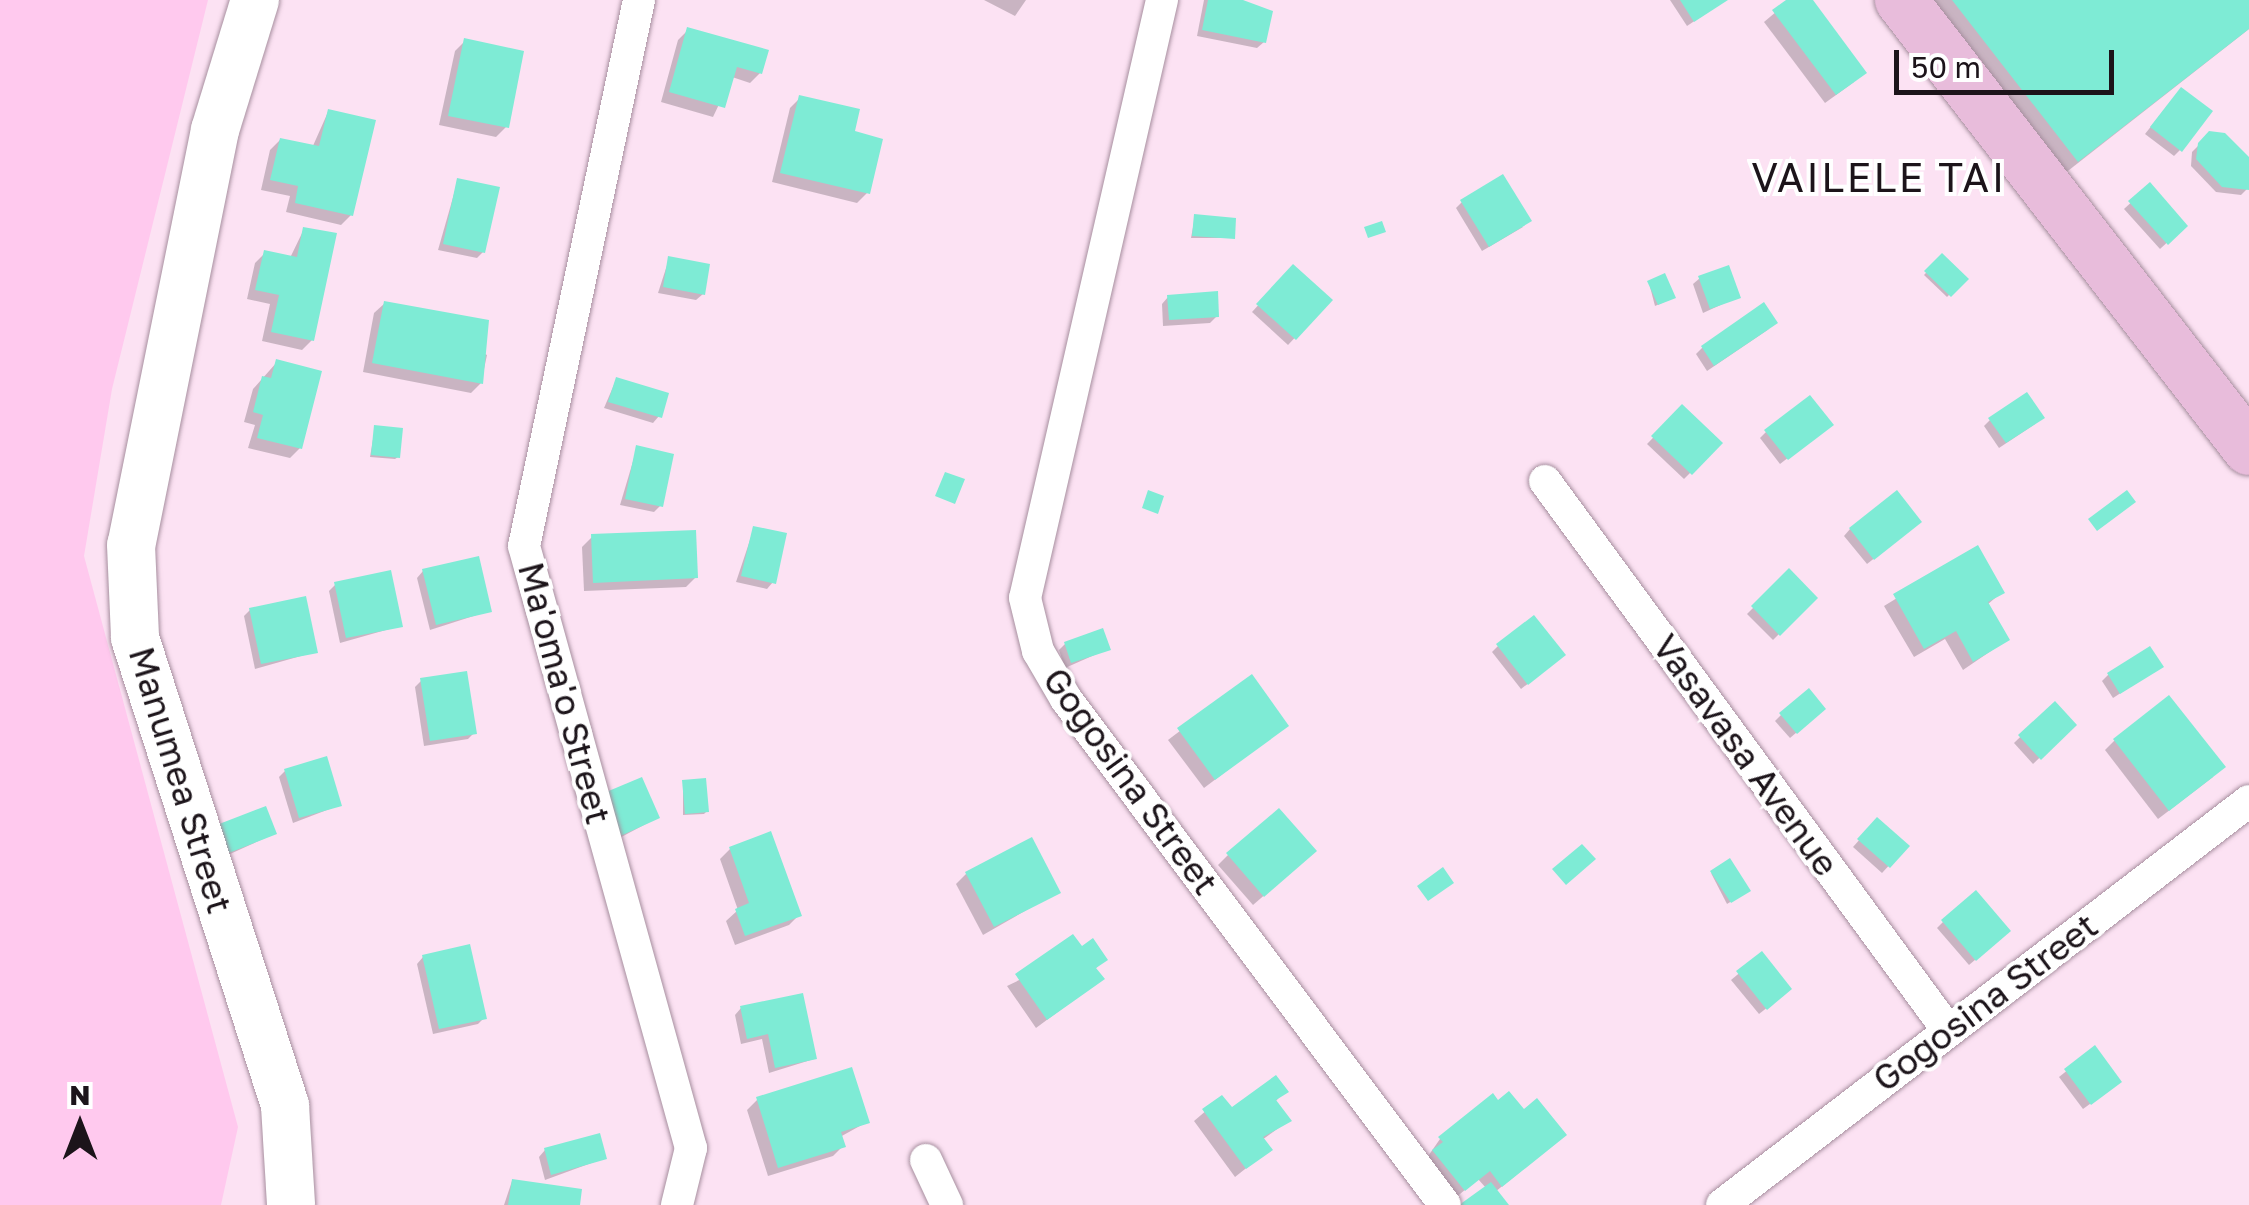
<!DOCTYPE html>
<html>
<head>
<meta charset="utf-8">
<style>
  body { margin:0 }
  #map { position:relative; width:2249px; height:1205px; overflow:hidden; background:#fce2f3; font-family:"Golos Text",sans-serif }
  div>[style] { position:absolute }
  .green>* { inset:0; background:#ffc9ee }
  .shadow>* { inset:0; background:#0003 }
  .building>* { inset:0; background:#7eebd5 }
  .roads { filter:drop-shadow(0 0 2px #a78f9f) drop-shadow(0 0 2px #a78f9f) }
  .minor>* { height:32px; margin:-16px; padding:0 16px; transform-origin:16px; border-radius:16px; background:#fff }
  .secondary>* { height:48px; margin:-24px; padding:0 24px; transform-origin:24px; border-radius:24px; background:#fff }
  .primary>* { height:52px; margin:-26px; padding:0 26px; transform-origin:26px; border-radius:26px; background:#e8bcdb }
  span { translate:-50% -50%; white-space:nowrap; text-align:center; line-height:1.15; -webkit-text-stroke:8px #fff; paint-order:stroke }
  .street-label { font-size:35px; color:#1c141a }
  .quarter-label { font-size:40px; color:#1c141a; letter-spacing:2.5px }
  .north { position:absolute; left:30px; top:1075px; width:100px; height:100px; -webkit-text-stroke:8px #fff; paint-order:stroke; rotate:0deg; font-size:28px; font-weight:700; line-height:40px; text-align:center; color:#1c141a }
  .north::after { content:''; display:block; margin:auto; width:35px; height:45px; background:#1c141a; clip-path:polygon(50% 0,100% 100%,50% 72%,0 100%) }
  .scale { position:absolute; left:1894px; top:50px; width:220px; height:45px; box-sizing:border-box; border:5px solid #1c141a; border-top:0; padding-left:12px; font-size:30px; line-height:35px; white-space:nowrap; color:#1c141a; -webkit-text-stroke:8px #fff; paint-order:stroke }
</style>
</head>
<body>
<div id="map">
  <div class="green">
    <div style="clip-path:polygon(0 0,208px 0,112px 389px,84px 556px,238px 1127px,221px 1205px,0 1205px)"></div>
  </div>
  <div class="shadow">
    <div style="clip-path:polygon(984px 0,1026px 0,1015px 16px)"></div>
    <div style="clip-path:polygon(1204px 0,1240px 0,1264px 42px,1257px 48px,1197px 36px)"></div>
    <div style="clip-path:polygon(1670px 0,1726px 0,1687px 26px)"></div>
    <div style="clip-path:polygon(1790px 0,1810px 0,1854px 82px,1825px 103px,1764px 22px)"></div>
    <div style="clip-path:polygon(1929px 0,2249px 0,2249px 29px,2064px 174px)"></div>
    <div style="clip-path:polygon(688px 30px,760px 73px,750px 83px,732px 77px,713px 117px,661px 102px,678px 40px)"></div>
    <div style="clip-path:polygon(465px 41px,506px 127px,496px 137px,439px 125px,455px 51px)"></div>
    <div style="clip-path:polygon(2175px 96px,2180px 150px,2174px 156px,2145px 134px)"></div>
    <div style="clip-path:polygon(800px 98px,851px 133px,867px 193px,857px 203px,772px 182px,790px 108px)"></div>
    <div style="clip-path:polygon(328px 112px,351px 215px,341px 225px,286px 212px,290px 196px,261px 190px,270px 150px,280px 140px,312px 148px)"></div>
    <div style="clip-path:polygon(2210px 134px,2249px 168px,2249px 187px,2241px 195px,2216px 192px,2191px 166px,2192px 152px)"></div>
    <div style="clip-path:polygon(458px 180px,483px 252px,477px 258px,438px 250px)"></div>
    <div style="clip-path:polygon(2149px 186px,2185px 226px,2160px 249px,2124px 209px)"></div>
    <div style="clip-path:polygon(1462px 202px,1523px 227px,1482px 251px,1456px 208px)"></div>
    <div style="clip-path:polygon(1195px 217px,1233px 238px,1191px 238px)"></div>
    <div style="clip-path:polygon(304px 229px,312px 340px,302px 350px,262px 341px,270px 304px,247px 299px,255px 263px,265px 253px,290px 258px)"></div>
    <div style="clip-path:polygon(1942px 256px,1965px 279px,1947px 297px,1924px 275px)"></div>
    <div style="clip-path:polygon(669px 259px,703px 294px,696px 300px,658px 293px)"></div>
    <div style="clip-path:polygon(1293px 267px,1330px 300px,1288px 345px,1252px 312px)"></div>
    <div style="clip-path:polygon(1700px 278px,1738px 297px,1703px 313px,1693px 284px)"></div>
    <div style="clip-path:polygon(1649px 283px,1671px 299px,1655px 306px)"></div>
    <div style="clip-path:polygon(1168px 297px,1217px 316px,1210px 323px,1163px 326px,1162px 304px)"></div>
    <div style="clip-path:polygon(385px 303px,487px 355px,481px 383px,471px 393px,363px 372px,374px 313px)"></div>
    <div style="clip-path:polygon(1769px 329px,1707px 371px,1696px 354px,1702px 348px)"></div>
    <div style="clip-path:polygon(277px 362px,300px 448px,290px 458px,248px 448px,255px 425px,244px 422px,253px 389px)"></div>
    <div style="clip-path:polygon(616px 380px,659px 416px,653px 423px,604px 408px)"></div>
    <div style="clip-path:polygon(1682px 408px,1719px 444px,1684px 479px,1647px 444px)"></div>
    <div style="clip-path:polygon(1990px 420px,2035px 424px,1999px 448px,1984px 426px)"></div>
    <div style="clip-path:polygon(375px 428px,398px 457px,395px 459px,370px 457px)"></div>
    <div style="clip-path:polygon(1824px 430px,1780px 464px,1760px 438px,1766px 432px)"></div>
    <div style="clip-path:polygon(637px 448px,661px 505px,654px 512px,620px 505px)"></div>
    <div style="clip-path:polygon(754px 528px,773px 582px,767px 589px,736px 582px)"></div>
    <div style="clip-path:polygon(1913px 528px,1867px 564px,1844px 536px,1850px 529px)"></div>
    <div style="clip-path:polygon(592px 537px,696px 577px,686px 587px,584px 591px,582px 547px)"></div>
    <div style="clip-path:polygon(1977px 549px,2002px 592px,1987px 605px,2007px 640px,1963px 670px,1945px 639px,1914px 657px,1884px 606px)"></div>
    <div style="clip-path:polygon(423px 571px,489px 611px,430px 630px,417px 578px)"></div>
    <div style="clip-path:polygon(1789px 572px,1815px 598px,1773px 640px,1747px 614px)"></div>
    <div style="clip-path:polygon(336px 584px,400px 626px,340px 643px,329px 591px)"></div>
    <div style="clip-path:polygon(250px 610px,315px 652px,255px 669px,244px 616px)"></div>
    <div style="clip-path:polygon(1065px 644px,1108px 649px,1065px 668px,1059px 650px)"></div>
    <div style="clip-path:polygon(1498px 646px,1557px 661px,1521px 689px,1492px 652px)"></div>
    <div style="clip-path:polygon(2161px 667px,2113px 698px,2102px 681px,2108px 675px)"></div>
    <div style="clip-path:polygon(1251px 677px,1286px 726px,1204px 788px,1168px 740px)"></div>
    <div style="clip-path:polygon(422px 680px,474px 733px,468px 739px,424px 746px,415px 687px)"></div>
    <div style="clip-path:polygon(2054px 704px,2074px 725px,2033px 764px,2014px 743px)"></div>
    <div style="clip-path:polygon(1781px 715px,1817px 715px,1790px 738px,1775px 721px)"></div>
    <div style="clip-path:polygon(2115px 740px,2213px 777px,2158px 819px,2105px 750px)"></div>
    <div style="clip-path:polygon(285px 771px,340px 805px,293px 823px,279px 777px)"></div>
    <div style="clip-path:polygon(683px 782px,707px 811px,704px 814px,683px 815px)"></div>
    <div style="clip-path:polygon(595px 804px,657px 818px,612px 842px)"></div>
    <div style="clip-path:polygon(1877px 820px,1907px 846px,1882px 873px,1853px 847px)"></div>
    <div style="clip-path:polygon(216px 828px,274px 834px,219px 859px)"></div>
    <div style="clip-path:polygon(730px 849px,799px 915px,789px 925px,735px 945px,726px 921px,738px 910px,720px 859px)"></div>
    <div style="clip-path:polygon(1228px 855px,1304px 861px,1253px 905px,1218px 865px)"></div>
    <div style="clip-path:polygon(1711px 873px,1745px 893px,1727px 904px)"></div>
    <div style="clip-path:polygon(966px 874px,1058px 892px,983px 935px,956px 884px)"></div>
    <div style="clip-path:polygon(1943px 922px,2002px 937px,1969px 965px,1937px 928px)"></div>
    <div style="clip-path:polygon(1081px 950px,1104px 960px,1095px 969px,1102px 979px,1036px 1028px,1007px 986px)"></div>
    <div style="clip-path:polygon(1761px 955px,1783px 995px,1759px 1014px,1731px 980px)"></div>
    <div style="clip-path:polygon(423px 957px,484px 1018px,478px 1024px,433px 1034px,417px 964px)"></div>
    <div style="clip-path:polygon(741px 1008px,814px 1059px,769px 1073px,762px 1039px,741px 1044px,735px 1015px)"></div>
    <div style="clip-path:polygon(2094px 1049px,2112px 1088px,2083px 1109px,2059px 1077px)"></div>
    <div style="clip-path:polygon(1285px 1091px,1275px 1102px,1288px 1121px,1262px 1140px,1269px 1150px,1235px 1177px,1194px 1121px,1221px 1098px,1231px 1111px)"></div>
    <div style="clip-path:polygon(1493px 1097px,1553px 1145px,1495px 1192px,1506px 1205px,1463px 1205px,1486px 1188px,1478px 1179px,1454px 1199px,1424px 1162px,1440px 1139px)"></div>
    <div style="clip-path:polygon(757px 1100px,867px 1122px,840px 1137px,843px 1146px,833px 1156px,768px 1176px,747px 1110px)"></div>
    <div style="clip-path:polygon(545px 1150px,605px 1158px,545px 1180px,539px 1157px)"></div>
    <div style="clip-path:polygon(512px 1181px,577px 1205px,504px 1205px)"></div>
  </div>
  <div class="building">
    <div style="clip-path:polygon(1208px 0,1243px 0,1273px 11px,1266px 43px,1202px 30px)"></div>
    <div style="clip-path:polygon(1680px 0,1728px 0,1694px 22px)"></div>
    <div style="clip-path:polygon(1786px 0,1813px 0,1867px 73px,1836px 95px,1772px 10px)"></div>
    <div style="clip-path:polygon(1952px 0,2249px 0,2249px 29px,2078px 162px)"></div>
    <div style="clip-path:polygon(687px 27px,769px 50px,762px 74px,737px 67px,725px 108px,669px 92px)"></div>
    <div style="clip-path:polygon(464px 38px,524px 51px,509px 128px,448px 116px)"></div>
    <div style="clip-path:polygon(2181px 87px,2213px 111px,2182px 152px,2150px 127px)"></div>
    <div style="clip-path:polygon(799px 95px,860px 109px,855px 131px,883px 139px,870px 194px,780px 173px)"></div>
    <div style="clip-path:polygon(328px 109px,376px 120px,353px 216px,295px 203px,298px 186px,270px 180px,280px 138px,319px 146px)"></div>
    <div style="clip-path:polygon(2209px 131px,2225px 133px,2249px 157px,2249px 190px,2222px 187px,2196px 159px,2198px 143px)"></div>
    <div style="clip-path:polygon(1503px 174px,1532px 221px,1489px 247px,1460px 200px)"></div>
    <div style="clip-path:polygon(457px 178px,500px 187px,485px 253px,443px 244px)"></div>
    <div style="clip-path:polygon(2150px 182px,2188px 226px,2168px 245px,2128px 201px)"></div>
    <div style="clip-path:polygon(1194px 214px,1236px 218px,1235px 239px,1192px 236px)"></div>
    <div style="clip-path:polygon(1382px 221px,1386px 232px,1368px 238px,1364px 227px)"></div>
    <div style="clip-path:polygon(303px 227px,337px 233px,314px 341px,271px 332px,279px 295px,255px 290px,264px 250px,297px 257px)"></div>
    <div style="clip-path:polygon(1942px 253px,1969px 279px,1951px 297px,1924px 271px)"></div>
    <div style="clip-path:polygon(668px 256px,710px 264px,705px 295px,663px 287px)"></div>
    <div style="clip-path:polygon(1293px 264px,1333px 300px,1296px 340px,1256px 304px)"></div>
    <div style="clip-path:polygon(1729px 265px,1741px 298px,1710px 309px,1698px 276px)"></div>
    <div style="clip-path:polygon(1665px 273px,1676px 298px,1658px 305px,1647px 281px)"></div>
    <div style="clip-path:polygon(1218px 291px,1219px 317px,1169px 320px,1167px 295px)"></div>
    <div style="clip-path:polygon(384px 301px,489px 320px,483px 384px,372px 363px)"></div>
    <div style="clip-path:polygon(1764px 302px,1778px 323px,1714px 366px,1701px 346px)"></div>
    <div style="clip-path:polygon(276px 359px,322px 371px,302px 449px,257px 438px,263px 415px,253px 412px,262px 376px,271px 378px)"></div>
    <div style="clip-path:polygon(616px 377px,669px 393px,662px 418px,608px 402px)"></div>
    <div style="clip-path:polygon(2027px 392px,2045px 418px,2006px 443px,1988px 418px)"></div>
    <div style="clip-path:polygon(1810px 395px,1834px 425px,1788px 460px,1764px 430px)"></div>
    <div style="clip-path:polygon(1682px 404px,1723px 443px,1692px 475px,1651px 436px)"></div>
    <div style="clip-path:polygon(374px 425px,403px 428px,400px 458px,371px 455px)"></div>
    <div style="clip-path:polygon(636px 445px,674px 454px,663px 507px,625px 499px)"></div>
    <div style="clip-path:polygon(945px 472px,965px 479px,955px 504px,935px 496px)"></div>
    <div style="clip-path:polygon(1148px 490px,1164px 496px,1158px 514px,1142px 508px)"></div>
    <div style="clip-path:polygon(1897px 490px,1922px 522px,1874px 560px,1849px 528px)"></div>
    <div style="clip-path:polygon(2127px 490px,2136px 502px,2097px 531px,2088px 519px)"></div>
    <div style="clip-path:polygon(753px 526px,787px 533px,776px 584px,741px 576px)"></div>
    <div style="clip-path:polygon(696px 530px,698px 578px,593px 583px,591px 534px)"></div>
    <div style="clip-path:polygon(1978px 545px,2005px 593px,1988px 602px,2010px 640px,1973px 662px,1956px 631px,1924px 649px,1893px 594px)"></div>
    <div style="clip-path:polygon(479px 556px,492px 612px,436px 625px,422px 569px)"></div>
    <div style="clip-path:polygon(1789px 568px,1818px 598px,1780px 636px,1751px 606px)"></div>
    <div style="clip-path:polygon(391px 570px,403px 627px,346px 638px,334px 582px)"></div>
    <div style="clip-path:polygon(306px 596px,318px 653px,261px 664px,249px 608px)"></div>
    <div style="clip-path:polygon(1534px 615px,1566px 655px,1528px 685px,1496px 644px)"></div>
    <div style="clip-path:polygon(1103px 628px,1111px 650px,1071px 663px,1064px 642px)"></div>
    <div style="clip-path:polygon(2150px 646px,2164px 667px,2120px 694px,2107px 673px)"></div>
    <div style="clip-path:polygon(467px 671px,477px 734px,430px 741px,420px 678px)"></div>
    <div style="clip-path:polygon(1252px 674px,1289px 726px,1215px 780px,1177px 728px)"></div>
    <div style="clip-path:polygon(1809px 688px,1826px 709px,1797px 734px,1779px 713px)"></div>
    <div style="clip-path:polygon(2169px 695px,2226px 767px,2169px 811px,2113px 739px)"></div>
    <div style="clip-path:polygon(2055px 701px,2077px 725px,2041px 760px,2018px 735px)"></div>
    <div style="clip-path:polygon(327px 756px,342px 806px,299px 818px,284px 769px)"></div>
    <div style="clip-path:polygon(642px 777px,660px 818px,618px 837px,599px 795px)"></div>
    <div style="clip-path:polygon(706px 778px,709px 812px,685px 814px,682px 780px)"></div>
    <div style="clip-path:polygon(266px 806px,277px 834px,226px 854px,214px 826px)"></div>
    <div style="clip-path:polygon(1279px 808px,1317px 851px,1264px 897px,1226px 853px)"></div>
    <div style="clip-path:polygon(1877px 817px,1910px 846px,1890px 868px,1857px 839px)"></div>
    <div style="clip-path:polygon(771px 831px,802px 916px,745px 936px,735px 909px,749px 903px,729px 847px)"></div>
    <div style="clip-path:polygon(1032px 837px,1061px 893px,994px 927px,965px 872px)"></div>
    <div style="clip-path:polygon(1582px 844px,1596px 859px,1566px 885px,1552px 869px)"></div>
    <div style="clip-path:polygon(1730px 858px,1751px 891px,1731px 903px,1710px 871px)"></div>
    <div style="clip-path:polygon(1443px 867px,1454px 883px,1428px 901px,1417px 886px)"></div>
    <div style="clip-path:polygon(1976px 890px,2011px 931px,1976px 961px,1941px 920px)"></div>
    <div style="clip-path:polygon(1073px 934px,1082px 946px,1093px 938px,1108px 960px,1096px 968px,1105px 979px,1047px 1020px,1015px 974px)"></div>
    <div style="clip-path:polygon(470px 944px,487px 1019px,439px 1029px,422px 955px)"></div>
    <div style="clip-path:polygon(1762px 951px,1792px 989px,1767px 1010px,1736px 971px)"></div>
    <div style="clip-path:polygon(803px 993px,817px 1059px,775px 1068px,768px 1034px,747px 1039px,740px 1006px)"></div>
    <div style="clip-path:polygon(2095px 1045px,2122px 1082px,2091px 1105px,2064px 1069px)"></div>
    <div style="clip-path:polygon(852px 1067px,870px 1123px,841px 1132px,846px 1147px,778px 1168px,756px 1097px)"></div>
    <div style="clip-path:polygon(1276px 1075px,1289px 1092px,1276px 1100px,1292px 1121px,1263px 1137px,1273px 1150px,1246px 1169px,1202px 1109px,1222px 1095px,1232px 1107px)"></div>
    <div style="clip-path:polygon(1509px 1091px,1524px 1109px,1537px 1098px,1567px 1135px,1502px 1187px,1490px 1171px,1465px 1191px,1432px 1150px,1443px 1142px,1438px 1137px,1493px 1093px,1498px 1100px)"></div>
    <div style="clip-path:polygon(600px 1133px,607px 1159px,551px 1175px,544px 1148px)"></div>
    <div style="clip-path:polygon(512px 1179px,582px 1189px,580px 1205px,508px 1205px)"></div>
    <div style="clip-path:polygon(1491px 1182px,1509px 1205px,1459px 1205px)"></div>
  </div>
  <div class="roads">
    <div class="minor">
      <div style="left:639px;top:0;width:558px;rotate:101.89deg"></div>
      <div style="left:524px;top:546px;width:625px;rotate:74.5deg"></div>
      <div style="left:691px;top:1148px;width:59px;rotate:103.8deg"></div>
      <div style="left:1162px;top:0;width:613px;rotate:102.9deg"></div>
      <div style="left:1025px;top:598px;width:55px;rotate:76.2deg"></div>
      <div style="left:1038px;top:651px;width:56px;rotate:59.7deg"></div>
      <div style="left:1066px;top:699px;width:632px;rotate:53.17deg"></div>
      <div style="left:1545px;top:481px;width:680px;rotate:53.74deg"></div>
      <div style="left:926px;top:1160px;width:50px;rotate:65deg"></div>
      <div style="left:1722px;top:1205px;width:664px;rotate:-37.47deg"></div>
    </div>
    <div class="secondary">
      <div style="left:255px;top:0;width:136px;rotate:107.1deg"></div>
      <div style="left:215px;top:130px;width:423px;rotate:101.4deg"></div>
      <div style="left:131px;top:545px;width:93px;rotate:87.5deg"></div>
      <div style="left:135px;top:638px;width:491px;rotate:72.2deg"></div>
      <div style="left:285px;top:1106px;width:99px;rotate:86.5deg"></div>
    </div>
    <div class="primary">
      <div style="left:1901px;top:0;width:568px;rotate:52.22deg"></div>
    </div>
  </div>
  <div class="street-label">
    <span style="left:565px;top:693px;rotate:75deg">Ma'oma'o Street</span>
    <span style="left:1746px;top:755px;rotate:54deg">Vasavasa Avenue</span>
    <span style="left:181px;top:780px;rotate:73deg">Manumea Street</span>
    <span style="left:1131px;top:781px;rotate:54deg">Gogosina Street</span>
    <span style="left:1985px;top:1002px;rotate:-37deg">Gogosina Street</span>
  </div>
  <div class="quarter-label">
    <span style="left:1879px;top:177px">VAILELE TAI</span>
  </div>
  <div class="north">N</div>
  <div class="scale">50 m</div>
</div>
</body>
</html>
